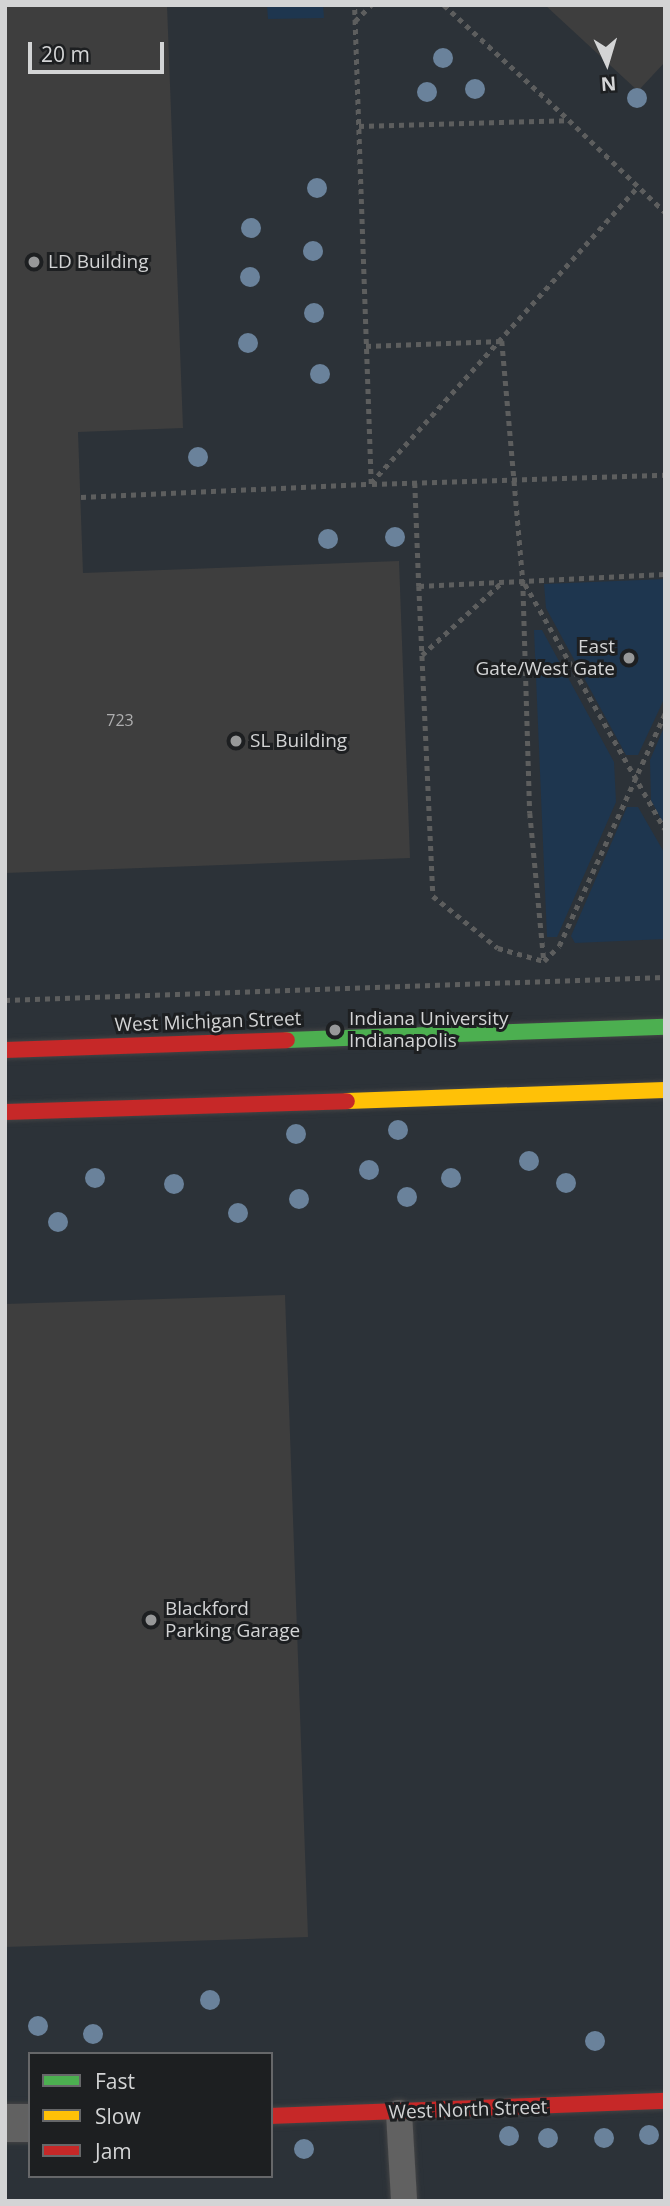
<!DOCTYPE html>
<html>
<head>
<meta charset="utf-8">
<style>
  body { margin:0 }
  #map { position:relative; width:670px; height:2206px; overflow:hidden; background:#28292a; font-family:"Open Sans",sans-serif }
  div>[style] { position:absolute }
  .built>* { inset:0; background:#2c3238 }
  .green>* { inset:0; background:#1e364f }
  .building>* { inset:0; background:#3e3e3e }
  .path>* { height:4.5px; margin-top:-2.25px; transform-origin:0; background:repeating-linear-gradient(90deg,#5d5e5e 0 5px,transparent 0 10px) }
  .roads { filter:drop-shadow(0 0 2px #434445) drop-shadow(0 0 2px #434445) }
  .lane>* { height:26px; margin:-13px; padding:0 13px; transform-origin:13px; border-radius:13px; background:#616161 }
  .street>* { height:38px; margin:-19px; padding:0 19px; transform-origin:19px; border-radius:19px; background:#616161 }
  .fast>* { height:16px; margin:-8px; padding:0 8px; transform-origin:8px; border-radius:8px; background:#4caf50 }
  .slow>* { height:16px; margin:-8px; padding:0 8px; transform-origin:8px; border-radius:8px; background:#ffc107 }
  .jam>* { height:16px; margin:-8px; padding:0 8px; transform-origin:8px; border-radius:8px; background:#c62828 }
  .trees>* { width:20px; height:20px; margin:-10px; border-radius:50%; background:#6a829b }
  .dots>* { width:19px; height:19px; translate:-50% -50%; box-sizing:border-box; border:4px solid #1d1f21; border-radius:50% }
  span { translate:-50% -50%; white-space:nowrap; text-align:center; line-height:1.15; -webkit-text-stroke:6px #1d1f21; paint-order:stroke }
  .number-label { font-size:16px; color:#aeaeaf }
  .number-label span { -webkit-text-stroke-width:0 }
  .poi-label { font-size:19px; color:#d3d4d5 }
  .left { translate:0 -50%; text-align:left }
  .right { translate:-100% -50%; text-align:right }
  .street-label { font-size:19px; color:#d3d4d5 }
  .frame { position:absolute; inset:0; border:7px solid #d3d4d5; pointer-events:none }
  .legend { position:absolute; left:28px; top:2052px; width:245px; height:126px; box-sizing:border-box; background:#1d1f21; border:2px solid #666769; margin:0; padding:9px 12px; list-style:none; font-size:21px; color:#d3d4d5 }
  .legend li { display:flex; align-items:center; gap:14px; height:35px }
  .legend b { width:35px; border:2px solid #666769 }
  .north { position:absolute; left:572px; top:28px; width:70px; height:70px; -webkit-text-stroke:5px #1d1f21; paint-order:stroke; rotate:176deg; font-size:19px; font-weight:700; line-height:28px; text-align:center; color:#d3d4d5 }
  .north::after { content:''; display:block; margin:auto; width:24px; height:32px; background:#d3d4d5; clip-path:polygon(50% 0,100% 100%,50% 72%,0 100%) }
  .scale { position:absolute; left:28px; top:42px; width:136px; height:32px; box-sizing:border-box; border:4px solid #d3d4d5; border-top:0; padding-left:9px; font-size:21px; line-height:24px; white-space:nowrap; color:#d3d4d5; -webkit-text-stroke:5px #1d1f21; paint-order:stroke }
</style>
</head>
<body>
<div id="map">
  <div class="built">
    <div style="clip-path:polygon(evenodd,5px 5px,665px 5px,665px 2201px,5px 2201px,5px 5px,30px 2054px,271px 2054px,271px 2176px,30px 2176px,30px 2054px)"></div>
  </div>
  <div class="green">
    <div style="clip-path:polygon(267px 5px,323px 5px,324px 18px,268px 19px)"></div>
    <div style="clip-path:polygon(665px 579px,665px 697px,638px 755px,626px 755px,546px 608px,544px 584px)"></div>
    <div style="clip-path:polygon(534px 630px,542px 630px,614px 762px,616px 802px,557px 937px,547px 937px)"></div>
    <div style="clip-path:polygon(665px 725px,665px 826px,651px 800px,650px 760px)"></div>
    <div style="clip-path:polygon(627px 807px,638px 807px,665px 854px,665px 939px,575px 943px,571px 936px)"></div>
  </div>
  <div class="building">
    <div style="clip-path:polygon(5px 5px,167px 5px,183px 428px,78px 432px,83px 573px,399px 561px,410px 858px,5px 873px)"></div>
    <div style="clip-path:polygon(545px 5px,665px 5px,665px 62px,638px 91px)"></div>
    <div style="clip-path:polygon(285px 1295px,308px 1937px,5px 1947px,5px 1304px)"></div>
  </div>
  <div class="path">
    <div style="left:444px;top:5px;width:168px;rotate:42.6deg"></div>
    <div style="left:355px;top:21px;width:23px;rotate:-45deg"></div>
    <div style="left:359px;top:126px;width:210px;rotate:-1.6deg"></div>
    <div style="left:569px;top:120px;width:133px;rotate:43.8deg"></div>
    <div style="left:366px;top:346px;width:136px;rotate:-2.1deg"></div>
    <div style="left:502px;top:341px;width:241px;rotate:85deg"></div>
    <div style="left:523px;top:581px;width:232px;rotate:88.3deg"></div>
    <div style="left:530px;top:813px;width:149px;rotate:84.6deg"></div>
    <div style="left:371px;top:483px;width:399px;rotate:-48deg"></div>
    <div style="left:415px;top:483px;width:103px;rotate:87.8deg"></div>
    <div style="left:419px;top:586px;width:246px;rotate:-2.8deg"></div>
    <div style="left:372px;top:484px;width:293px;rotate:-1.8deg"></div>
    <div style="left:81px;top:497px;width:290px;rotate:-2.6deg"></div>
    <div style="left:371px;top:484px;width:479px;rotate:-92deg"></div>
    <div style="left:525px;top:584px;width:282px;rotate:60.3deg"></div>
    <div style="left:419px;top:586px;width:310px;rotate:87.4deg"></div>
    <div style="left:433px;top:896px;width:83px;rotate:38.7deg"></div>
    <div style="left:498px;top:948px;width:48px;rotate:15.8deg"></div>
    <div style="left:422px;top:655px;width:107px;rotate:-42.3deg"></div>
    <div style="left:544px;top:961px;width:21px;rotate:-45deg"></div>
    <div style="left:559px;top:946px;width:256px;rotate:-65.5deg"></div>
    <div style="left:5px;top:1000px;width:660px;rotate:-2deg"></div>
  </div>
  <div class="roads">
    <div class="lane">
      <div style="left:399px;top:2113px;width:88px;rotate:86.7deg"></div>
    </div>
    <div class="street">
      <div style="left:5px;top:2123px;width:25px"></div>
    </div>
    <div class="fast">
      <div style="left:287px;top:1040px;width:378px;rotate:-2deg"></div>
    </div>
    <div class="slow">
      <div style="left:347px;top:1101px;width:318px;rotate:-2deg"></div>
    </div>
    <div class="jam">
      <div style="left:5px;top:1050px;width:282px;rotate:-2deg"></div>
      <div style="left:5px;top:1112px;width:342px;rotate:-1.8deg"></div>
      <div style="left:271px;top:2116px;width:394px;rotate:-2.2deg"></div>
    </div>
  </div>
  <div class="trees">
    <div style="left:443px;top:58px"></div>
    <div style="left:475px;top:89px"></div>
    <div style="left:427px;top:92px"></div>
    <div style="left:637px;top:98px"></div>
    <div style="left:317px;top:188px"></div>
    <div style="left:251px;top:228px"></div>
    <div style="left:313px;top:251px"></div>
    <div style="left:250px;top:277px"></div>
    <div style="left:314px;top:313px"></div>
    <div style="left:248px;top:343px"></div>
    <div style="left:320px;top:374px"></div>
    <div style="left:198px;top:457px"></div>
    <div style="left:395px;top:537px"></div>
    <div style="left:328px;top:539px"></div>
    <div style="left:398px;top:1130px"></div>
    <div style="left:296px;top:1134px"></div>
    <div style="left:529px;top:1161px"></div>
    <div style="left:369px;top:1170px"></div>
    <div style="left:95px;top:1178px"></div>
    <div style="left:451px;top:1178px"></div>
    <div style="left:566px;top:1183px"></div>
    <div style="left:174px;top:1184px"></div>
    <div style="left:407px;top:1197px"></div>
    <div style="left:299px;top:1199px"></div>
    <div style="left:238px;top:1213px"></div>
    <div style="left:58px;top:1222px"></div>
    <div style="left:210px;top:2000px"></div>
    <div style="left:38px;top:2026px"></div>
    <div style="left:93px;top:2034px"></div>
    <div style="left:595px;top:2041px"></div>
    <div style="left:649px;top:2135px"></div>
    <div style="left:509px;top:2136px"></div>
    <div style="left:548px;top:2138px"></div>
    <div style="left:604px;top:2138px"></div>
    <div style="left:304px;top:2149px"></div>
  </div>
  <div class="dots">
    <div style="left:34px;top:262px;background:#979899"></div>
    <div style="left:629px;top:658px;background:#979899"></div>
    <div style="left:236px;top:741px;background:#979899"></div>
    <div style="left:335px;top:1030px;background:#979899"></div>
    <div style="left:151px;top:1620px;background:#979899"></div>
  </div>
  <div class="number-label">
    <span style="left:120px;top:720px">723</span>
  </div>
  <div class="poi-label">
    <span class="left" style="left:48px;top:262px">LD Building</span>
    <span class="right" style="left:615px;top:658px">East<br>Gate/West Gate</span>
    <span class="left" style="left:250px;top:741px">SL Building</span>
    <span class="left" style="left:349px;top:1030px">Indiana University<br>Indianapolis</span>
    <span class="left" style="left:165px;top:1620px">Blackford<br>Parking Garage</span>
  </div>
  <div class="street-label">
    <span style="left:208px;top:1022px;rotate:-2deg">West Michigan Street</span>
    <span style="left:468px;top:2110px;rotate:-2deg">West North Street</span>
  </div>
  <div class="frame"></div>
  <ul class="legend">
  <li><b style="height:9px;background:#4caf50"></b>Fast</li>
  <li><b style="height:9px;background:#ffc107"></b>Slow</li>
  <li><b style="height:9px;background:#c62828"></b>Jam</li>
  </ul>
  <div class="north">N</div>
  <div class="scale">20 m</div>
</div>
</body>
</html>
